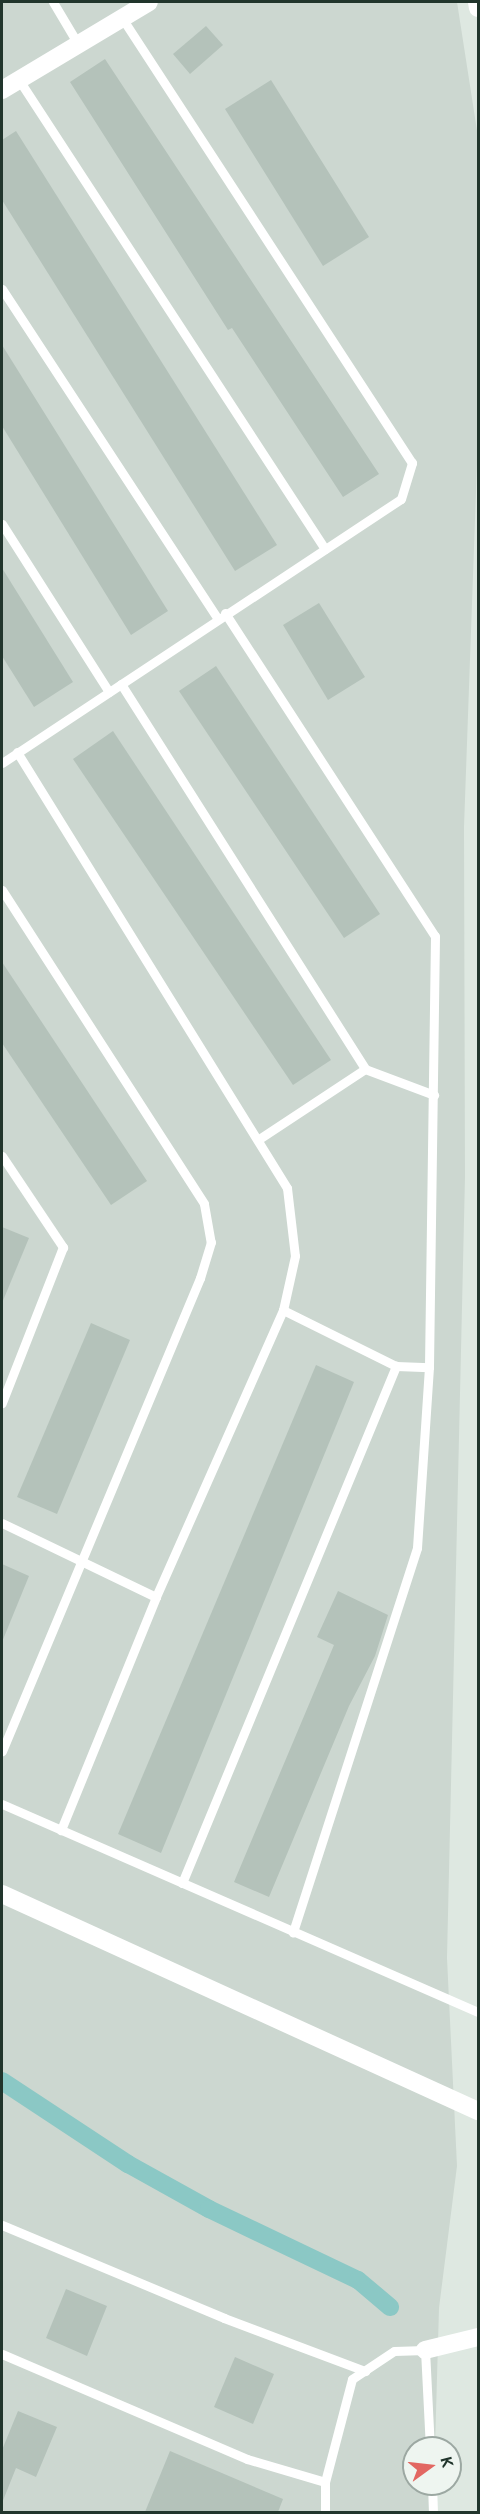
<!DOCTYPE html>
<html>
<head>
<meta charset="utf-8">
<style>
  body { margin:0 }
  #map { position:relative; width:480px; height:2514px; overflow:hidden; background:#dee8e1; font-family:Ubuntu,sans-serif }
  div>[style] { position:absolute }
  .built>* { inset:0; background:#ccd7d0 }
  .canal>* { height:18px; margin:-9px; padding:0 9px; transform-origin:9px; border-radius:9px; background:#8bc8c5 }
  .building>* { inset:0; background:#b4c2ba }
  .service>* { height:9px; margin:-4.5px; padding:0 4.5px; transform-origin:4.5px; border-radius:4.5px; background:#fff }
  .minor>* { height:18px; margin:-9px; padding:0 9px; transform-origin:9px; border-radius:9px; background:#fff }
  .tertiary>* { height:18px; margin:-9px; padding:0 9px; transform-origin:9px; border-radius:9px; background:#fff }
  span { translate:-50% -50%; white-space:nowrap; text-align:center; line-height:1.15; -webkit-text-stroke:6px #eef5f0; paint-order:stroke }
  .frame { position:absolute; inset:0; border:3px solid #21352c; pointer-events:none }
  .north { position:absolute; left:402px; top:2436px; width:60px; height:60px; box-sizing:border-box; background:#eef5f0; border:2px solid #9ca8a2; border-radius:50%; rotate:75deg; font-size:16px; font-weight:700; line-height:24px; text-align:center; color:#21352c }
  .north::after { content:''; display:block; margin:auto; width:21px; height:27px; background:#e26762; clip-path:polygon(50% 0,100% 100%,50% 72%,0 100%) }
</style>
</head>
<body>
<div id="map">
  <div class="built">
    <div style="clip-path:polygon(2px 2px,457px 2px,478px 137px,478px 436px,464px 827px,465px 1177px,447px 1958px,457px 2166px,439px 2308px,435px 2448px,414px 2448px,414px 2484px,434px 2484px,433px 2512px,2px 2512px)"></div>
  </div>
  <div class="canal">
    <div style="left:2px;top:2081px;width:151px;rotate:33.4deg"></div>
    <div style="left:128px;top:2164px;width:93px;rotate:29.1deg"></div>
    <div style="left:209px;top:2209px;width:165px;rotate:25.5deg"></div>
    <div style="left:358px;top:2280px;width:42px;rotate:40.2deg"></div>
  </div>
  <div class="building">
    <div style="clip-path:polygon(206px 26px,223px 45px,190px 74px,173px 54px)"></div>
    <div style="clip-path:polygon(105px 59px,379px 474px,343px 497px,232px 328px,228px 330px,70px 82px)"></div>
    <div style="clip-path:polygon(271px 80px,369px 237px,323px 266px,225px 109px)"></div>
    <div style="clip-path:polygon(16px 131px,277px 545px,235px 571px,2px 200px,2px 140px)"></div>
    <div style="clip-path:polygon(2px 345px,168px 611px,131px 635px,2px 426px)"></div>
    <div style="clip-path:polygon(2px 568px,73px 682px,34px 707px,2px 656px)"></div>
    <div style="clip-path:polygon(319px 603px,365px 677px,328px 700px,283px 625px)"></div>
    <div style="clip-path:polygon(216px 666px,380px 914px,344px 938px,179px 691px)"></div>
    <div style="clip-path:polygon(113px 731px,331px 1060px,293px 1085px,73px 759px)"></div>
    <div style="clip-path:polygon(2px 962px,147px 1181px,111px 1205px,2px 1043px)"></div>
    <div style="clip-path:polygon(2px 1227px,29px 1238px,2px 1303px)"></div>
    <div style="clip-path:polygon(91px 1323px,130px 1340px,57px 1514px,17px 1497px)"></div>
    <div style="clip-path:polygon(316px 1365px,354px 1382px,161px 1853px,118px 1834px)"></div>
    <div style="clip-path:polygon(2px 1564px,29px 1576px,2px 1642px)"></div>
    <div style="clip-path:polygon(338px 1591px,388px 1615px,375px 1656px,349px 1706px,269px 1897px,234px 1882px,334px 1645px,317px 1637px)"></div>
    <div style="clip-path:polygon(66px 2289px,107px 2306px,87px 2356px,46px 2338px)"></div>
    <div style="clip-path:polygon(235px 2357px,274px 2374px,253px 2424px,214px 2407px)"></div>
    <div style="clip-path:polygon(18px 2411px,57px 2427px,36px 2477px,16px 2468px,2px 2503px,2px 2450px)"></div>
    <div style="clip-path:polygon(170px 2451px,283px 2499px,278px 2512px,145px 2512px)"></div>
  </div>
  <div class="service">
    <div style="left:53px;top:2px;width:49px;rotate:59.2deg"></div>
    <div style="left:19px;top:80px;width:560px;rotate:56.88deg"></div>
    <div style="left:2px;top:289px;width:393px;rotate:56.8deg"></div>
    <div style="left:2px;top:524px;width:199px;rotate:57.5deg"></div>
    <div style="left:225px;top:613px;width:385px;rotate:57deg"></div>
    <div style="left:435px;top:936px;width:431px;rotate:90.8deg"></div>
    <div style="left:429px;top:1367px;width:181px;rotate:93.8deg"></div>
    <div style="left:417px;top:1548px;width:404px;rotate:107.9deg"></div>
    <div style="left:121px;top:684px;width:456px;rotate:57.6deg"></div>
    <div style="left:365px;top:1069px;width:74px;rotate:20.6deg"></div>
    <div style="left:17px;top:752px;width:513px;rotate:58.23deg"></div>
    <div style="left:287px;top:1188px;width:68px;rotate:83.3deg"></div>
    <div style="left:295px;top:1256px;width:55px;rotate:102.5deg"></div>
    <div style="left:283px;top:1310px;width:314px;rotate:113.9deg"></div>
    <div style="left:156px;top:1597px;width:252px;rotate:112.2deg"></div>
    <div style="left:2px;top:763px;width:478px;rotate:-33.5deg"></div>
    <div style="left:401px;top:499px;width:38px;rotate:-73deg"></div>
    <div style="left:412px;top:463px;width:531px;rotate:-123.09deg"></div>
    <div style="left:2px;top:890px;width:373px;rotate:57.2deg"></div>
    <div style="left:204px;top:1204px;width:39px;rotate:80deg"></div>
    <div style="left:211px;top:1242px;width:38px;rotate:107deg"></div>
    <div style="left:200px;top:1278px;width:513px;rotate:112.71deg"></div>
    <div style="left:259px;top:1139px;width:127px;rotate:-33.4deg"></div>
    <div style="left:2px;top:1156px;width:110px;rotate:56.2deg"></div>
    <div style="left:63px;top:1247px;width:168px;rotate:111.4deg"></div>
    <div style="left:283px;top:1310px;width:126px;rotate:26.4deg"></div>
    <div style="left:396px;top:1366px;width:33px;rotate:2deg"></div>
    <div style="left:2px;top:1523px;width:171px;rotate:25.7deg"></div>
    <div style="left:2px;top:1804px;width:519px;rotate:23.6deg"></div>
    <div style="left:182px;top:1883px;width:560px;rotate:-67.51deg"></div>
    <div style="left:2px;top:2225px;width:241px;rotate:22.7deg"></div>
    <div style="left:224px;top:2318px;width:151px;rotate:20.6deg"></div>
    <div style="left:2px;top:2354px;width:267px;rotate:23.2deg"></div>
    <div style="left:247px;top:2459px;width:81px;rotate:16.4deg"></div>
    <div style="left:432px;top:2484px;width:28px;rotate:88deg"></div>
    <div style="left:325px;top:2512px;width:30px;rotate:-90deg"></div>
    <div style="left:325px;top:2482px;width:106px;rotate:-75.3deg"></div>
    <div style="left:352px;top:2379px;width:50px;rotate:-33.7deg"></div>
    <div style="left:394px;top:2351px;width:31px;rotate:-2deg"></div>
    <div style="left:425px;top:2350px;width:98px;rotate:87.1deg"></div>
  </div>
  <div class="minor">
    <div style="left:2px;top:90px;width:171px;rotate:-30.9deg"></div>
    <div style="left:425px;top:2350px;width:55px;rotate:-13.8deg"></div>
  </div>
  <div class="tertiary">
    <div style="left:477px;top:2px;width:6px;rotate:81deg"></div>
    <div style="left:2px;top:1894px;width:523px;rotate:24.51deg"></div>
  </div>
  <div class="frame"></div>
  <div class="north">K</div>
</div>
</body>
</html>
